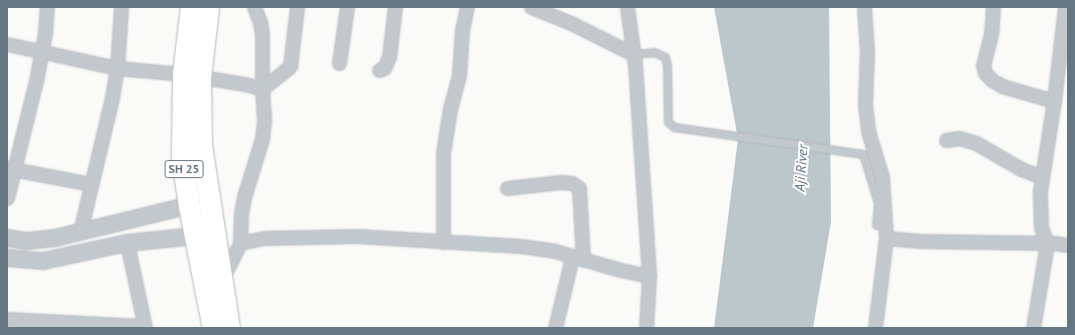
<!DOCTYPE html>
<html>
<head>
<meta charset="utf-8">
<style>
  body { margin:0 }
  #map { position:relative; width:1075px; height:335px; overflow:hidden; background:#fafaf8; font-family:"PT Sans",sans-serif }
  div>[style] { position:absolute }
  .water>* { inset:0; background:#bbc7cb }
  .roads { filter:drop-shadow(0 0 1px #b5babe) drop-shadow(0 0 1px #b5babe) }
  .service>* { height:7px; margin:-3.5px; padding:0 3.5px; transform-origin:3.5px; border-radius:3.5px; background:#c3c8cc }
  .minor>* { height:13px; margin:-6.5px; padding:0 6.5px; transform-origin:6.5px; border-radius:6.5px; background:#c3c8cc }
  .tertiary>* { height:16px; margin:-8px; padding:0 8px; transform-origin:8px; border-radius:8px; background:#c3c8cc }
  .primary>* { height:21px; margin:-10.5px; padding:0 10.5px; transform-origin:10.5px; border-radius:10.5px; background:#fff }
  span { translate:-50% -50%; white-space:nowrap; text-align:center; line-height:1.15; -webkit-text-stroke:4px #fff; paint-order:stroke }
  .shield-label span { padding:1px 3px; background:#fff; border:1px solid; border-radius:3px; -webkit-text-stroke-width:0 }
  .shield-label { font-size:12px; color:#657683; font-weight:700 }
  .water-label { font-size:14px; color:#60757c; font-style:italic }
  .frame { position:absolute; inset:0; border:8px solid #657683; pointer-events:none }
</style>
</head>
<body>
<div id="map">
  <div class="water">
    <div style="clip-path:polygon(714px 7px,829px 7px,831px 222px,813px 328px,714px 328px,738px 139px)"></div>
  </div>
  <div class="roads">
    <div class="service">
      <div style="left:633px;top:54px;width:21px;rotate:-5deg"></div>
      <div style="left:654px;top:52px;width:12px;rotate:24deg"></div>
      <div style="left:665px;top:57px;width:9px;rotate:77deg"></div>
      <div style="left:667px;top:66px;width:56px;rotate:89deg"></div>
      <div style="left:668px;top:122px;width:8px;rotate:40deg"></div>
      <div style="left:674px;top:127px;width:191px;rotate:8.1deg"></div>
      <div style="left:863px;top:154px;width:51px;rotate:73deg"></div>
      <div style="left:878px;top:203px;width:22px;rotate:95deg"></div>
    </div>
    <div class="minor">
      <div style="left:254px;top:7px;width:16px;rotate:68deg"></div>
      <div style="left:260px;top:22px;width:12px;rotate:81deg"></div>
      <div style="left:262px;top:34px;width:55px;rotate:90deg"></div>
      <div style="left:531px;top:7px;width:43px;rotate:21.8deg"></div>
      <div style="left:571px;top:23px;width:69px;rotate:26.6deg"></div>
      <div style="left:627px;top:7px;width:58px;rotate:82deg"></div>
      <div style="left:635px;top:64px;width:212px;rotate:86.2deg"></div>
      <div style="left:649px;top:276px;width:52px;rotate:93.3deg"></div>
      <div style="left:864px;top:7px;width:45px;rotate:86.2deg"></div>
      <div style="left:867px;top:52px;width:53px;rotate:92.2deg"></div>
      <div style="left:865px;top:105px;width:26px;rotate:83deg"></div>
      <div style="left:868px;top:131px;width:48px;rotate:73.1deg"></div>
      <div style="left:882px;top:177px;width:61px;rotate:86.2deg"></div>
      <div style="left:886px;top:238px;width:91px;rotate:97deg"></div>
      <div style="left:993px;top:7px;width:27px;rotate:94deg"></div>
      <div style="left:991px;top:34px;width:32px;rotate:104deg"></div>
      <div style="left:983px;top:65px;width:8px;rotate:76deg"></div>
      <div style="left:985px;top:73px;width:10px;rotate:45deg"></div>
      <div style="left:992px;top:80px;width:12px;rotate:31deg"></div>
      <div style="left:1002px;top:86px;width:54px;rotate:16.1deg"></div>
      <div style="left:7px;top:44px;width:113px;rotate:12.3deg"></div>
      <div style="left:117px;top:68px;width:66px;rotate:5.2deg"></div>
      <div style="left:183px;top:74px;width:63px;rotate:9.2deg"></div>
      <div style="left:245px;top:84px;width:18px;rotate:16deg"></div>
      <div style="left:262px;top:89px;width:32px;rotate:86deg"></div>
      <div style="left:264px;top:121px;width:18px;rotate:96deg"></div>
      <div style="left:262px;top:139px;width:61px;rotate:107.2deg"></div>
      <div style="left:244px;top:197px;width:17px;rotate:100deg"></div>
      <div style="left:241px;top:214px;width:29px;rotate:92deg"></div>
      <div style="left:339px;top:63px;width:57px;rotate:-81.9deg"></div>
      <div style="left:379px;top:70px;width:5px;rotate:-22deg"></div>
      <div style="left:384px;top:68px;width:12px;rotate:-66deg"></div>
      <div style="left:389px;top:57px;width:50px;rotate:-83.2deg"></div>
      <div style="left:262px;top:89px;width:36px;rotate:-39deg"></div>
      <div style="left:290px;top:66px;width:59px;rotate:-83.2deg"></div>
      <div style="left:946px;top:140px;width:13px;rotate:-9deg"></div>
      <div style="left:959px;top:138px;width:18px;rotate:16deg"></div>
      <div style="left:976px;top:143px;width:52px;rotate:30deg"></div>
      <div style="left:1021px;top:169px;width:22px;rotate:21deg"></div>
      <div style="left:7px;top:168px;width:86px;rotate:10.8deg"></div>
      <div style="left:507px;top:188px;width:54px;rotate:-6.3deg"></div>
      <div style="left:561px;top:182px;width:11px;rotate:5deg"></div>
      <div style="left:572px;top:183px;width:9px;rotate:36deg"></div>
      <div style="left:579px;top:188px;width:72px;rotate:86.8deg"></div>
      <div style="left:7px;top:198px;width:121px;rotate:-76.1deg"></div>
      <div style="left:36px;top:81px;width:49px;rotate:-79.4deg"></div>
      <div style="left:45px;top:33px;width:26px;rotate:-86deg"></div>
      <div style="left:80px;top:232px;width:138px;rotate:-76.6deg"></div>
      <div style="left:112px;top:98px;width:30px;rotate:-81deg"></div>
      <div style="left:117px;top:68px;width:61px;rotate:-86.2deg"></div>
      <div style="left:886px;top:238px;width:34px;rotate:5deg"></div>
      <div style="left:920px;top:241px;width:134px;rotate:0.9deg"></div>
      <div style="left:1054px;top:243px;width:14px;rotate:8deg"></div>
      <div style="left:443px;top:242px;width:89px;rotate:-90deg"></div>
      <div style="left:443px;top:153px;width:45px;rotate:-81deg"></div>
      <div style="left:450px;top:109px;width:35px;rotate:-75deg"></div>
      <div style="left:459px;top:75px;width:45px;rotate:-86.2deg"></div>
      <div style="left:462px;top:30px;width:24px;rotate:-78deg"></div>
      <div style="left:127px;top:243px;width:87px;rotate:78deg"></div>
      <div style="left:219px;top:277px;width:9px;rotate:-41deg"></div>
      <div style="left:226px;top:271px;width:31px;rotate:-63deg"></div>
      <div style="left:240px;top:243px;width:24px;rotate:-12deg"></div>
      <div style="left:263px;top:238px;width:94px;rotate:-1.2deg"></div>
      <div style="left:357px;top:236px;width:164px;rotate:3.5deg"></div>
      <div style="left:521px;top:246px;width:34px;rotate:8deg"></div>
      <div style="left:555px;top:251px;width:69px;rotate:16.1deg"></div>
      <div style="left:621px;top:270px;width:29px;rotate:12deg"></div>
      <div style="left:7px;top:319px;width:137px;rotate:2.9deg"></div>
      <div style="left:555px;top:328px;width:73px;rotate:-76.5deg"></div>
      <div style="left:1033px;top:328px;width:86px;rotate:-80.6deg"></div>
      <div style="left:1047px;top:243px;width:17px;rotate:-111deg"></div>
      <div style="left:1041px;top:227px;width:36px;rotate:-92deg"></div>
      <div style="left:1040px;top:191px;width:91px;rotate:-81.2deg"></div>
      <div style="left:1054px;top:101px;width:95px;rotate:-83.3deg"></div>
    </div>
    <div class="tertiary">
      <div style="left:7px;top:238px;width:20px;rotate:9deg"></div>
      <div style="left:27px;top:241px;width:28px;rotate:-6deg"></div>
      <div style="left:55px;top:238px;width:148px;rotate:-13.7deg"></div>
      <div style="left:7px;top:258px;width:36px;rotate:5deg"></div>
      <div style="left:43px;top:261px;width:86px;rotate:-12.1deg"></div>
      <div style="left:127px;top:243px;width:79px;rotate:-5.8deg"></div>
    </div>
    <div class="primary">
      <div style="left:191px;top:7px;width:67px;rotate:96.8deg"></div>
      <div style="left:183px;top:74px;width:84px;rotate:90.7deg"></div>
      <div style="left:182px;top:158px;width:49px;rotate:81.7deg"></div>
      <div style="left:189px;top:206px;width:124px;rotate:78.9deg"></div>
      <div style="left:208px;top:7px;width:70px;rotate:96.5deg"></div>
      <div style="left:200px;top:77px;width:68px;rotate:89.2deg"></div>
      <div style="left:201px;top:145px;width:185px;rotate:81.3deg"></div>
    </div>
  </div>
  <div class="shield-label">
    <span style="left:184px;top:169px">SH 25</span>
  </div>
  <div class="water-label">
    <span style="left:801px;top:168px;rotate:-86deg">Aji River</span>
  </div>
  <div class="frame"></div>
</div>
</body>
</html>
